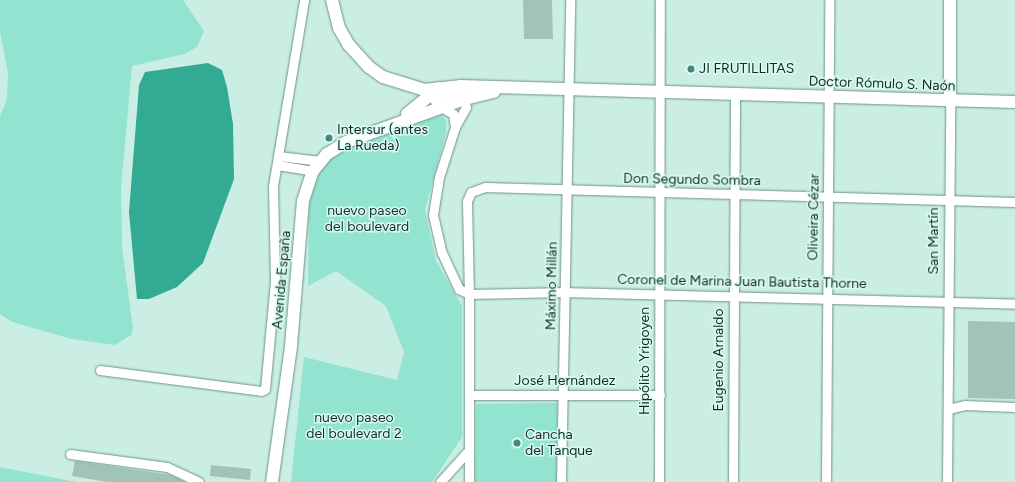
<!DOCTYPE html>
<html>
<head>
<meta charset="utf-8">
<style>
  body { margin:0 }
  #map { position:relative; width:1015px; height:482px; overflow:hidden; background:#caeee4; font-family:Figtree,sans-serif }
  div>[style] { position:absolute }
  .green>* { inset:0; background:#92e3cf }
  .water>* { inset:0; background:#33aa93 }
  .building>* { inset:0; background:#a0c3ba }
  .roads { filter:drop-shadow(0 0 1px #709289) drop-shadow(0 0 1px #709289) }
  .minor>* { height:9px; margin:-4.5px; padding:0 4.5px; transform-origin:4.5px; border-radius:4.5px; background:#fff }
  .secondary>* { height:12px; margin:-6px; padding:0 6px; transform-origin:6px; border-radius:6px; background:#fff }
  .dots>* { width:11px; height:11px; translate:-50% -50%; box-sizing:border-box; border:2px solid #d7fcf2; border-radius:50% }
  span { translate:-50% -50%; white-space:nowrap; text-align:center; line-height:1.15; -webkit-text-stroke:3px #d7fcf2; paint-order:stroke }
  .poi-label { font-size:14px; color:#182623 }
  .left { translate:0 -50%; text-align:left }
  .street-label { font-size:14px; color:#182623 }
  .park-label { font-size:14px; color:#192d29 }
</style>
</head>
<body>
<div id="map">
  <div class="green">
    <div style="clip-path:polygon(0 0,183px 0,204px 31px,197px 47px,184px 54px,132px 66px,121px 187px,122px 247px,133px 328px,131px 335px,115px 345px,72px 339px,12px 322px,0 314px,0 116px,7px 100px,8px 73px,0 32px)"></div>
    <div style="clip-path:polygon(441px 115px,446px 120px,446px 133px,425px 210px,436px 261px,462px 306px,462px 437px,432px 482px,291px 482px,304px 357px,397px 380px,404px 352px,386px 306px,336px 271px,308px 286px,309px 196px,324px 163px,357px 145px)"></div>
    <div style="clip-path:polygon(557px 403px,559px 482px,475px 482px,476px 404px)"></div>
    <div style="clip-path:polygon(0 467px,71px 481px,79px 482px,0 482px)"></div>
  </div>
  <div class="water">
    <div style="clip-path:polygon(208px 63px,222px 70px,227px 87px,233px 124px,234px 179px,203px 263px,177px 287px,149px 299px,137px 299px,129px 212px,139px 85px,145px 72px)"></div>
  </div>
  <div class="building">
    <div style="clip-path:polygon(523px 0,552px 0,553px 39px,524px 39px)"></div>
    <div style="clip-path:polygon(968px 321px,1015px 322px,1015px 399px,968px 398px)"></div>
    <div style="clip-path:polygon(75px 461px,171px 475px,185px 482px,107px 482px,72px 476px)"></div>
    <div style="clip-path:polygon(211px 465px,251px 469px,250px 480px,210px 476px)"></div>
  </div>
  <div class="roads">
    <div class="minor">
      <div style="left:431px;top:92px;width:13px;rotate:67deg"></div>
      <div style="left:436px;top:104px;width:20px;rotate:30deg"></div>
      <div style="left:453px;top:114px;width:13px;rotate:81deg"></div>
      <div style="left:463px;top:94px;width:13px;rotate:77deg"></div>
      <div style="left:466px;top:107px;width:23px;rotate:119deg"></div>
      <div style="left:455px;top:127px;width:52px;rotate:107.7deg"></div>
      <div style="left:439px;top:177px;width:38px;rotate:99deg"></div>
      <div style="left:433px;top:215px;width:39px;rotate:77deg"></div>
      <div style="left:442px;top:253px;width:40px;rotate:65deg"></div>
      <div style="left:459px;top:289px;width:11px;rotate:27deg"></div>
      <div style="left:469px;top:294px;width:188px;rotate:90deg"></div>
      <div style="left:278px;top:156px;width:43px;rotate:6.6deg"></div>
      <div style="left:277px;top:165px;width:36px;rotate:9deg"></div>
      <div style="left:1015px;top:202px;width:530px;rotate:-178.38deg"></div>
      <div style="left:485px;top:187px;width:15px;rotate:160deg"></div>
      <div style="left:471px;top:192px;width:10px;rotate:114deg"></div>
      <div style="left:467px;top:201px;width:93px;rotate:88.8deg"></div>
      <div style="left:469px;top:294px;width:98px;rotate:-1.2deg"></div>
      <div style="left:567px;top:292px;width:448px;rotate:1.5deg"></div>
      <div style="left:100px;top:370px;width:162px;rotate:7.4deg"></div>
      <div style="left:261px;top:391px;width:4px;rotate:-27deg"></div>
      <div style="left:265px;top:389px;width:108px;rotate:-84.7deg"></div>
      <div style="left:275px;top:281px;width:95px;rotate:-91.2deg"></div>
      <div style="left:273px;top:186px;width:189px;rotate:-80.5deg"></div>
      <div style="left:470px;top:395px;width:190px"></div>
      <div style="left:948px;top:409px;width:17px;rotate:-13deg"></div>
      <div style="left:965px;top:405px;width:50px;rotate:2.3deg"></div>
      <div style="left:70px;top:454px;width:98px;rotate:7.6deg"></div>
      <div style="left:167px;top:467px;width:35px;rotate:25deg"></div>
      <div style="left:440px;top:482px;width:43px;rotate:-47.8deg"></div>
      <div style="left:561px;top:482px;width:482px;rotate:-88.9deg"></div>
      <div style="left:659px;top:482px;width:482px;rotate:-89.9deg"></div>
      <div style="left:733px;top:482px;width:388px;rotate:-89.7deg"></div>
      <div style="left:826px;top:482px;width:482px;rotate:-89.6deg"></div>
      <div style="left:947px;top:482px;width:380px;rotate:-89.5deg"></div>
    </div>
    <div class="secondary">
      <div style="left:332px;top:0;width:29px;rotate:76deg"></div>
      <div style="left:339px;top:28px;width:20px;rotate:60deg"></div>
      <div style="left:349px;top:45px;width:30px;rotate:48deg"></div>
      <div style="left:369px;top:67px;width:17px;rotate:36deg"></div>
      <div style="left:383px;top:77px;width:64px;rotate:17.3deg"></div>
      <div style="left:444px;top:96px;width:21px;rotate:8deg"></div>
      <div style="left:465px;top:99px;width:30px;rotate:-14deg"></div>
      <div style="left:950px;top:0;width:102px;rotate:90deg"></div>
      <div style="left:424px;top:90px;width:36px;rotate:-6deg"></div>
      <div style="left:460px;top:86px;width:555px;rotate:1.65deg"></div>
      <div style="left:407px;top:114px;width:41px;rotate:-39.1deg"></div>
      <div style="left:272px;top:482px;width:137px;rotate:-82deg"></div>
      <div style="left:291px;top:346px;width:145px;rotate:-85.3deg"></div>
      <div style="left:303px;top:201px;width:32px;rotate:-72deg"></div>
      <div style="left:313px;top:171px;width:22px;rotate:-51deg"></div>
      <div style="left:327px;top:154px;width:22px;rotate:-32deg"></div>
      <div style="left:346px;top:142px;width:127px;rotate:-19.9deg"></div>
    </div>
  </div>
  <div class="dots">
    <div style="left:691px;top:69px;background:#458778"></div>
    <div style="left:329px;top:138px;background:#458778"></div>
    <div style="left:517px;top:443px;background:#458778"></div>
  </div>
  <div class="poi-label">
    <span class="left" style="left:699px;top:69px">JI FRUTILLITAS</span>
    <span class="left" style="left:337px;top:138px">Intersur (antes<br>La Rueda)</span>
    <span class="left" style="left:525px;top:443px">Cancha<br>del Tanque</span>
  </div>
  <div class="street-label">
    <span style="left:882px;top:84px;rotate:2deg">Doctor Rómulo S. Naón</span>
    <span style="left:692px;top:180px;rotate:1deg">Don Segundo Sombra</span>
    <span style="left:814px;top:217px;rotate:-89deg">Oliveira Cézar</span>
    <span style="left:934px;top:241px;rotate:-90deg">San Martín</span>
    <span style="left:282px;top:280px;rotate:-85deg">Avenida España</span>
    <span style="left:742px;top:282px;rotate:1deg">Coronel de Marina Juan Bautista Thorne</span>
    <span style="left:552px;top:286px;rotate:-89deg">Máximo Millán</span>
    <span style="left:719px;top:360px;rotate:-90deg">Eugenio Arnaldo</span>
    <span style="left:645px;top:361px;rotate:-90deg">Hipólito Yrigoyen</span>
    <span style="left:565px;top:381px">José Hernández</span>
  </div>
  <div class="park-label">
    <span style="left:367px;top:219px">nuevo paseo<br>del boulevard</span>
    <span style="left:354px;top:426px">nuevo paseo<br>del boulevard 2</span>
  </div>
</div>
</body>
</html>
